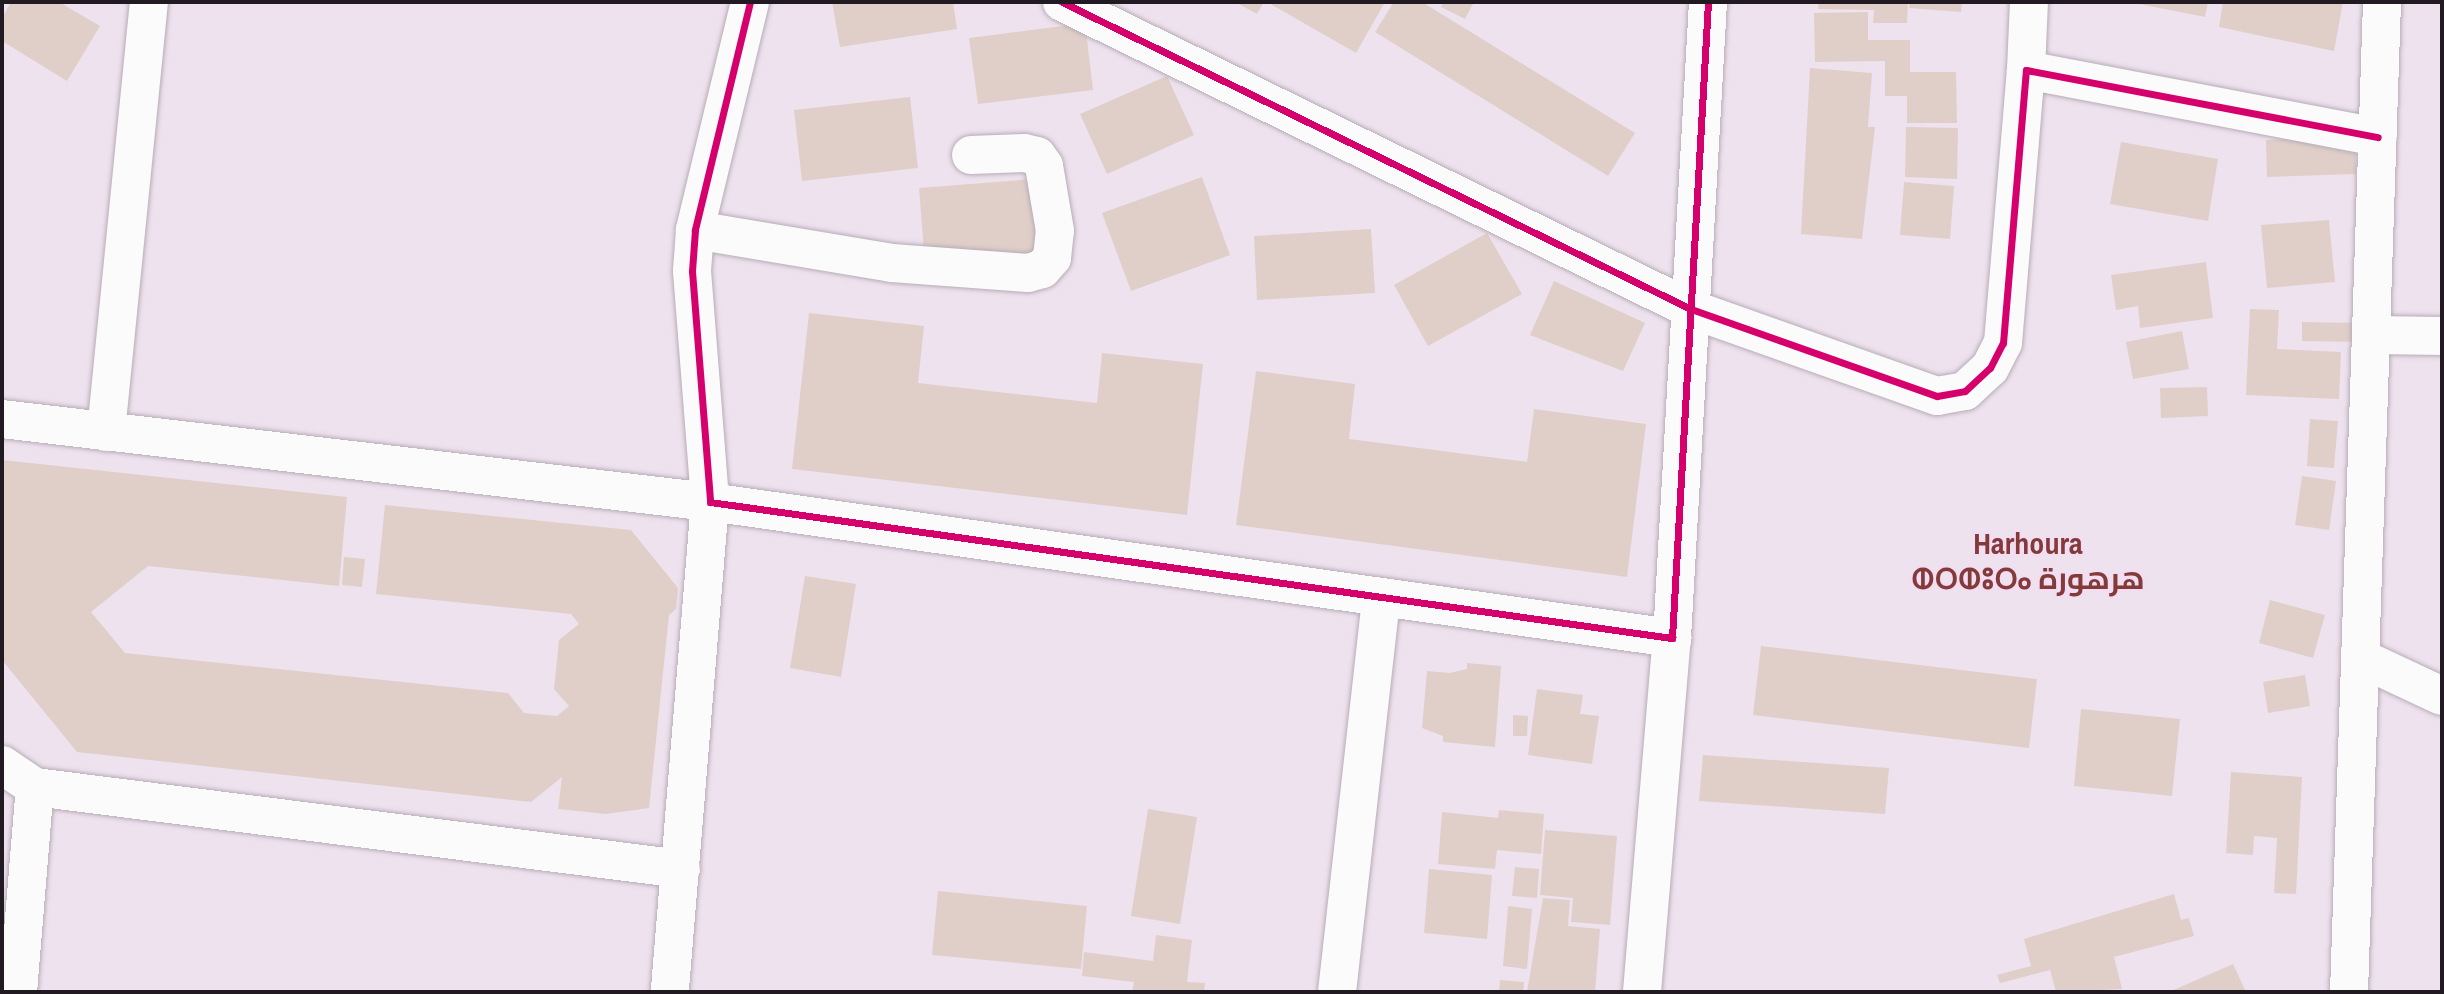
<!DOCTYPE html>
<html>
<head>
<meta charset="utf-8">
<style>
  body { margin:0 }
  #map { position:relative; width:2444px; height:994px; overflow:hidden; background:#eee2ee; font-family:"Archivo Narrow",Cairo,"Noto Sans Tifinagh",sans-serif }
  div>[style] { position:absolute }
  .building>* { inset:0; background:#e0cfc9 }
  .roads { filter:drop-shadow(0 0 2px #b6adb6) drop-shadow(0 0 2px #b6adb6) }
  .minor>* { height:38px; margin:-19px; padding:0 19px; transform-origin:19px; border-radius:19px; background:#fcfbfc }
  .cycleway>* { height:7px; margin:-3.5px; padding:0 3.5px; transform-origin:3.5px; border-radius:3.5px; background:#d6006c }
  span { translate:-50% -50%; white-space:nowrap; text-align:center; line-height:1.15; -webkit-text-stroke:5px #f3ddf3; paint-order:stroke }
  .district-label { font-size:30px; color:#833b39; font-weight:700 }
  .frame { position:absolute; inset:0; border:4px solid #221a22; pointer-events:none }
</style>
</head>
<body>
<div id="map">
  <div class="building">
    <div style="clip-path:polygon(11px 2px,59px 2px,100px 26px,67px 81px,2px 41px,2px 18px)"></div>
    <div style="clip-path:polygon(832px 2px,953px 2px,957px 29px,840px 47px)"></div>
    <div style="clip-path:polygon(1235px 2px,1264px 2px,1257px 14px)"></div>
    <div style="clip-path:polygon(1267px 2px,1385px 2px,1356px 53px)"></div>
    <div style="clip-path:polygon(1394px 2px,1422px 2px,1635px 133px,1608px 176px,1375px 32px)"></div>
    <div style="clip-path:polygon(1443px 2px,1474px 2px,1465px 19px,1441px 7px)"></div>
    <div style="clip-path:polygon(1819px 2px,1908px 2px,1907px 23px,1873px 23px,1874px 10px,1818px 9px)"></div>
    <div style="clip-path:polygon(1910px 2px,1962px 2px,1961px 12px,1909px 8px)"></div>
    <div style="clip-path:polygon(2129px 2px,2208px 2px,2205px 17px)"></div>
    <div style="clip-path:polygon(2223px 2px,2343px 2px,2334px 51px,2219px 27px)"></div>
    <div style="clip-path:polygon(1868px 12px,1868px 40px,1910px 40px,1910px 72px,1956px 72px,1957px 123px,1907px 123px,1907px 96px,1885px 96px,1885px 61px,1815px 62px,1814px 13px)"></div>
    <div style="clip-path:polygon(1085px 23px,1093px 90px,978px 104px,969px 38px)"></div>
    <div style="clip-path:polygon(1810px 68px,1872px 73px,1868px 127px,1875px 127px,1862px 239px,1801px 234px)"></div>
    <div style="clip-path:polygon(1167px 76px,1194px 135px,1107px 174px,1080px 114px)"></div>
    <div style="clip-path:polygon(910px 97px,918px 168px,802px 181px,794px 110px)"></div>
    <div style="clip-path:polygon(1906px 127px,1958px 128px,1957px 179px,1905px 177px)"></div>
    <div style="clip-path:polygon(2355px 136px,2356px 174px,2267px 177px,2266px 140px)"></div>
    <div style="clip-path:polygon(2121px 142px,2218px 159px,2208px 221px,2110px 204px)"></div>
    <div style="clip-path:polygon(1202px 177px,1230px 255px,1131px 291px,1102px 213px)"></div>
    <div style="clip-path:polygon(1033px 179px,1038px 254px,925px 263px,919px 188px)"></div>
    <div style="clip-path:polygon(1904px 182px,1954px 186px,1950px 239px,1900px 235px)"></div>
    <div style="clip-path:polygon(2329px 220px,2335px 282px,2267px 288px,2261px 225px)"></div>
    <div style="clip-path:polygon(1371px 229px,1375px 293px,1257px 300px,1254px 236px)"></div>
    <div style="clip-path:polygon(1487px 233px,1522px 294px,1428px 346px,1394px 285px)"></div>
    <div style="clip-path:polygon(2206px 262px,2213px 318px,2140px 328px,2138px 306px,2116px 310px,2111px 275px)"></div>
    <div style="clip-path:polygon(1554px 281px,1645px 323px,1623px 371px,1530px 335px)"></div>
    <div style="clip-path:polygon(2250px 309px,2279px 310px,2277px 349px,2341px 352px,2339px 399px,2246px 395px)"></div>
    <div style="clip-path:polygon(809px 313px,924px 326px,918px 383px,1097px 403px,1102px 353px,1203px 364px,1187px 515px,792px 469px)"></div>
    <div style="clip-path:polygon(2302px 322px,2360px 323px,2359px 342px,2302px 341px)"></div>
    <div style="clip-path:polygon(2182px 331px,2189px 369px,2133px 379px,2126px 342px)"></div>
    <div style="clip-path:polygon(1256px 371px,1355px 384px,1349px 439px,1527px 462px,1534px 409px,1646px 424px,1627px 577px,1236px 525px)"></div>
    <div style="clip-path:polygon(2207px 387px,2208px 416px,2161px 418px,2160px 388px)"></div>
    <div style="clip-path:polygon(2310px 419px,2338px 421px,2334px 468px,2307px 466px)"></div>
    <div style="clip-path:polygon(2px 460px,347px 497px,339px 586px,148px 566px,91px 612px,125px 653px,508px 693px,524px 713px,557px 716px,569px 706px,554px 689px,559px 640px,579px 624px,571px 614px,376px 594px,385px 505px,631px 530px,678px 588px,676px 609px,669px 615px,649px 808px,606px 814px,558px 809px,562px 777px,531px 802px,77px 752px,2px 660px)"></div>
    <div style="clip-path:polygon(2302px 476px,2336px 481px,2329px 530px,2295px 525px)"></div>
    <div style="clip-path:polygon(344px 557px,365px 559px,362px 587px,342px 585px)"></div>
    <div style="clip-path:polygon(805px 576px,856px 584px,841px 677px,790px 668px)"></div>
    <div style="clip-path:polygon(2270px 600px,2325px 615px,2313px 658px,2259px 643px)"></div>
    <div style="clip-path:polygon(1761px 646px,2037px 679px,2029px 748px,1753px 715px)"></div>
    <div style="clip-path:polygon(1467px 663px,1501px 666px,1495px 747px,1443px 742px,1443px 736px,1422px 728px,1427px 671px,1450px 673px,1467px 669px)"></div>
    <div style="clip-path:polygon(2305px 675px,2310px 706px,2268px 713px,2263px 682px)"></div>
    <div style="clip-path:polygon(1537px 689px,1583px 695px,1580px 714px,1599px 716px,1592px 764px,1528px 755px)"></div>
    <div style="clip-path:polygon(2081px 709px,2180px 719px,2172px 796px,2074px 786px)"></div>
    <div style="clip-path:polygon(1513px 715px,1528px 716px,1527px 736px,1513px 736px)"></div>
    <div style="clip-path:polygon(1703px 755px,1889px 768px,1885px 814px,1699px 801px)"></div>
    <div style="clip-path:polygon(2231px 772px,2302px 777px,2296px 894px,2274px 893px,2277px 838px,2254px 836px,2253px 855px,2226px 853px)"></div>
    <div style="clip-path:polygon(1148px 809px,1197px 817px,1180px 924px,1131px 916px)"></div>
    <div style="clip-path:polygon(1499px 810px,1544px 814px,1541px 854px,1497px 850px,1495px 869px,1438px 864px,1442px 812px,1498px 818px)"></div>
    <div style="clip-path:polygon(1545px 830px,1617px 836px,1610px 925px,1571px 922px,1573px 898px,1540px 895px)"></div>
    <div style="clip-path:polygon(1515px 867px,1539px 869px,1537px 898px,1512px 896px)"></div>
    <div style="clip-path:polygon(1429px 869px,1492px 875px,1487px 939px,1424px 933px)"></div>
    <div style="clip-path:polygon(938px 891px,1087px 906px,1081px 969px,932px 955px)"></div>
    <div style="clip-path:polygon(2174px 894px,2181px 920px,2189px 918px,2194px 936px,2114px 957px,2122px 989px,2056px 992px,2050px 970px,2000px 983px,1997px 975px,2031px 966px,2024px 939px)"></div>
    <div style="clip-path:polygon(1543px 898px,1570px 900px,1568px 926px,1600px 929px,1595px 992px,1527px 992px)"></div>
    <div style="clip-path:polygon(1508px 906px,1532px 909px,1527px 969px,1503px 966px)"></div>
    <div style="clip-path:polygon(1156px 935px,1192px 940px,1187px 982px,1205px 983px,1204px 992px,1132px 992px,1134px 982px,1082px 976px,1084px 952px,1153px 961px)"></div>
    <div style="clip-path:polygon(2233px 964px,2246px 992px,2169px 992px)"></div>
    <div style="clip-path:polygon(1500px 980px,1524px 982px,1523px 992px,1499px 992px)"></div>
  </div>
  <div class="roads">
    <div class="minor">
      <div style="left:750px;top:2px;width:235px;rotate:103.6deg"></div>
      <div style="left:695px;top:230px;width:41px;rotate:94.2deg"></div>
      <div style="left:692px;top:271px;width:232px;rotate:85.5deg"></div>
      <div style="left:710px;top:502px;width:972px;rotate:8.05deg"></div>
      <div style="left:1672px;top:638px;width:637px;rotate:-86.76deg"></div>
      <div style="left:1062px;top:2px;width:700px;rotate:26.02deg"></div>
      <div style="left:1691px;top:309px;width:261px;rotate:19.5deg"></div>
      <div style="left:1937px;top:396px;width:28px;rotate:-10deg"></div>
      <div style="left:1965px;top:391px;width:34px;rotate:-43deg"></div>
      <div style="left:1990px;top:368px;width:28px;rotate:-63deg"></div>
      <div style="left:2003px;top:343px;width:274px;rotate:-85.2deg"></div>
      <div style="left:2026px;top:70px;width:358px;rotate:10.8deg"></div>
      <div style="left:2026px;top:70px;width:68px;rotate:-87.5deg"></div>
      <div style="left:695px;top:230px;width:200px;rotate:9.5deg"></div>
      <div style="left:892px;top:263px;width:136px;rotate:4.2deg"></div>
      <div style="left:1028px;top:273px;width:15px;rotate:-16deg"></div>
      <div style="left:1042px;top:269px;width:15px;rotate:-48deg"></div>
      <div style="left:1052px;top:258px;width:27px;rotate:-84deg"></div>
      <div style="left:1055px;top:231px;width:66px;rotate:-99.6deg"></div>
      <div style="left:1044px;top:166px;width:12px;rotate:-125deg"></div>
      <div style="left:1037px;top:156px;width:13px;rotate:-167deg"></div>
      <div style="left:1024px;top:153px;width:53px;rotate:177.8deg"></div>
      <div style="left:2374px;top:335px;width:68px;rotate:0.8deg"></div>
      <div style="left:2px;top:419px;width:713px;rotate:6.69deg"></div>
      <div style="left:710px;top:502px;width:492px;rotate:94.7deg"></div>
      <div style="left:106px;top:432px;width:432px;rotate:-84.3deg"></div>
      <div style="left:2363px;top:659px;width:87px;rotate:25.1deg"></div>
      <div style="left:2px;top:765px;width:40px;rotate:34deg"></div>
      <div style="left:35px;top:787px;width:651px;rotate:7.23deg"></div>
      <div style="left:18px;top:992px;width:206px;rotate:-85.3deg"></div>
      <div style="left:1337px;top:992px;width:396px;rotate:-83.6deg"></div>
      <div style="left:1642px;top:992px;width:355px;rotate:-85.2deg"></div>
      <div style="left:2349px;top:992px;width:991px;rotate:-88.09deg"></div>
    </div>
  </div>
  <div class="cycleway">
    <div style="left:750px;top:2px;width:235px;rotate:103.6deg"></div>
    <div style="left:695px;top:230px;width:41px;rotate:94.2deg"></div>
    <div style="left:692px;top:271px;width:232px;rotate:85.5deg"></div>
    <div style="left:710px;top:502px;width:972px;rotate:8.05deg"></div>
    <div style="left:1672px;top:638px;width:637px;rotate:-86.76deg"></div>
    <div style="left:1062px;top:2px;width:700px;rotate:26.02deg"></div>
    <div style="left:1691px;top:309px;width:261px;rotate:19.5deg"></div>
    <div style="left:1937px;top:396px;width:28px;rotate:-10deg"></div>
    <div style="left:1965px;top:391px;width:34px;rotate:-43deg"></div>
    <div style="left:1990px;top:368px;width:28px;rotate:-63deg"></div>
    <div style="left:2003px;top:343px;width:274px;rotate:-85.2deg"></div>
    <div style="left:2026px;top:70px;width:358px;rotate:10.8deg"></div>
  </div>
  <div class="district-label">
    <span style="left:2028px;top:560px">Harhoura<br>ⵀⵔⵀⵓⵔⴰ هرهورة</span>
  </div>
  <div class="frame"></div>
</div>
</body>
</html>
